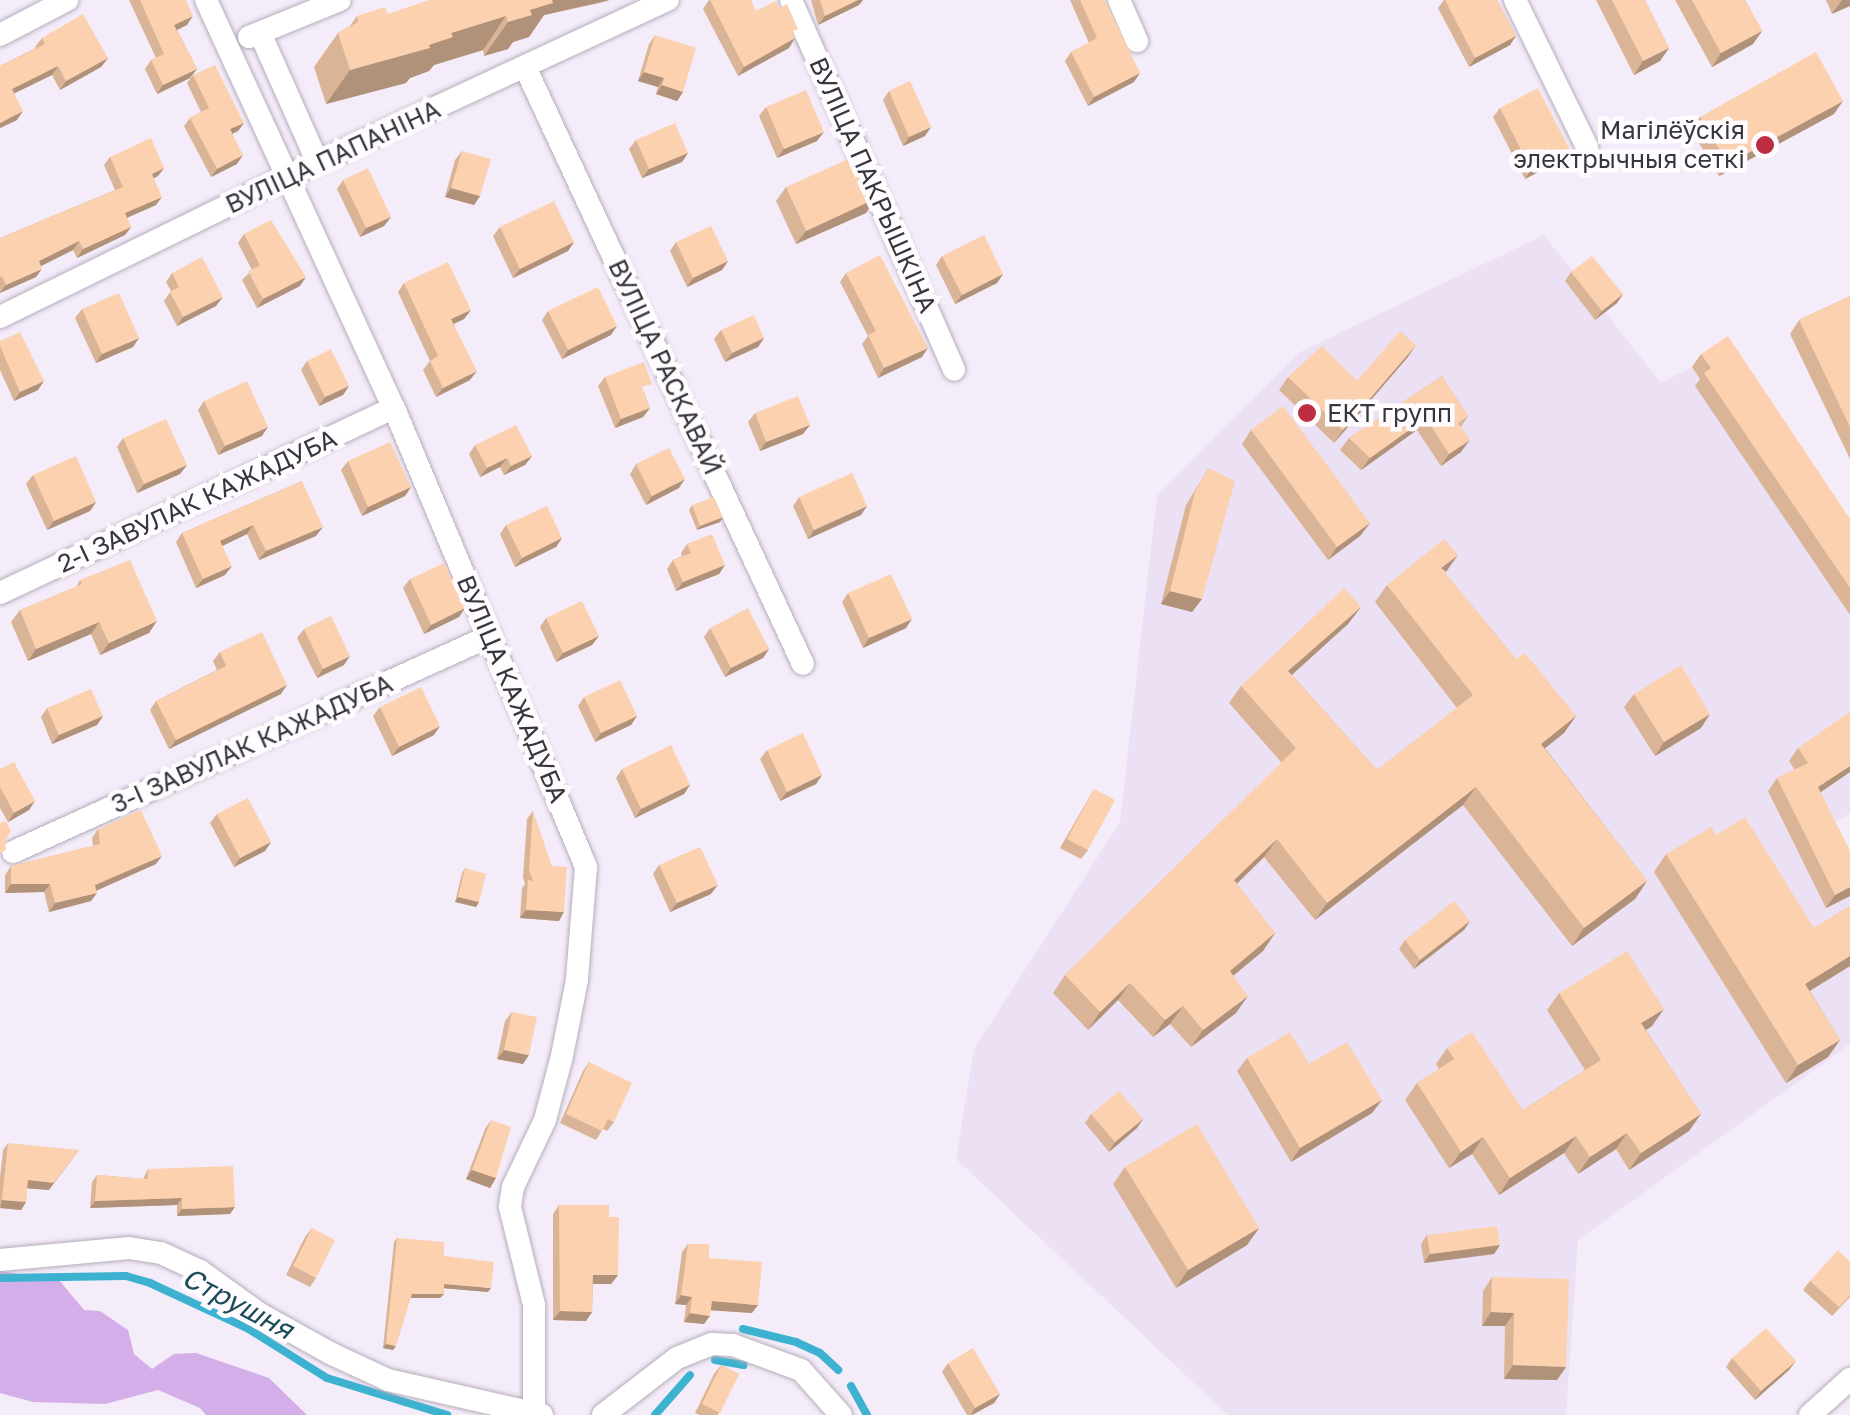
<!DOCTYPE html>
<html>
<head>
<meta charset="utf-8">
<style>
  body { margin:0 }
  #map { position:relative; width:1850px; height:1415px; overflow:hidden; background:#f5ecfa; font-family:"Golos Text",sans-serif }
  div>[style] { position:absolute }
  .built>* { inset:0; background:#ece0f4 }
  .green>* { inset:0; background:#d3aee8 }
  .stream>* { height:8px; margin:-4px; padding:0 4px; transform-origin:4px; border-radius:4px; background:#3db2d0 }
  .roads { filter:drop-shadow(0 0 2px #b6adbb) drop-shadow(0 0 2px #b6adbb) }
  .minor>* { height:22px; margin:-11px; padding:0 11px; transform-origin:11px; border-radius:11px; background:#fff }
  .wall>* { inset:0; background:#d9b496 }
  .shaded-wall>* { inset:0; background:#b0927a }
  .building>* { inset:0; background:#fcd1af }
  .dots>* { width:28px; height:28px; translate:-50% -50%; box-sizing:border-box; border:5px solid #fefcff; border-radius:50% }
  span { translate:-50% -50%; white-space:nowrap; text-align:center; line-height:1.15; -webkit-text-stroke:9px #fefcff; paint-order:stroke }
  .poi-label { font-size:25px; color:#39363b }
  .right { translate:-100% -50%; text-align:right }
  .left { translate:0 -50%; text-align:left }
  .street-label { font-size:25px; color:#39363b }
  .water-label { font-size:28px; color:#1b4c59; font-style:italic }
</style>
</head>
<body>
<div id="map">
  <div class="built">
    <div style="clip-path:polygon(1544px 235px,1661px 383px,1710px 358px,1850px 560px,1850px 813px,1824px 830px,1850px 879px,1850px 1044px,1578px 1240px,1566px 1415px,1228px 1415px,956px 1159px,974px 1049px,1120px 822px,1157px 496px,1300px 352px)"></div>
  </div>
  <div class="green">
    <div style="clip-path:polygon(0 1271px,59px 1280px,84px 1310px,100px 1311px,128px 1330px,134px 1354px,152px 1369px,174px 1354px,196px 1353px,269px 1378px,307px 1415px,206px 1415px,200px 1408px,158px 1390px,105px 1404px,33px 1402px,0 1393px)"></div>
  </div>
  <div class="stream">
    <div style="left:0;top:1278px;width:126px;rotate:-0.9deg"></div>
    <div style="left:126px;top:1276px;width:25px;rotate:16deg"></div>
    <div style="left:150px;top:1283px;width:107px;rotate:24.9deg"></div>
    <div style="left:247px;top:1328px;width:94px;rotate:32deg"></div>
    <div style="left:327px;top:1378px;width:126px;rotate:17.1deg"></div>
    <div style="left:743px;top:1329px;width:55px;rotate:13.8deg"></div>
    <div style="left:796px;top:1342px;width:26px;rotate:25deg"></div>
    <div style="left:820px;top:1353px;width:25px;rotate:43deg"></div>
    <div style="left:715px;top:1360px;width:29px;rotate:10deg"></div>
    <div style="left:851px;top:1386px;width:33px;rotate:61deg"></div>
    <div style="left:655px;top:1415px;width:53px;rotate:-48.8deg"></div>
  </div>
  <div class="roads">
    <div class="minor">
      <div style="left:206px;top:0;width:449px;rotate:65.3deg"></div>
      <div style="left:394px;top:408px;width:498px;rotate:67.3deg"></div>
      <div style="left:586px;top:867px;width:113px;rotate:94.6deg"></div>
      <div style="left:577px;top:980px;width:77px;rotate:101.2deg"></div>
      <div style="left:562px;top:1056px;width:66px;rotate:104.9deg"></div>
      <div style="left:545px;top:1120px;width:74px;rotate:115.5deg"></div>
      <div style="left:513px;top:1187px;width:20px;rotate:99deg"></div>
      <div style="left:510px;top:1207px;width:101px;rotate:76.2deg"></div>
      <div style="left:534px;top:1305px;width:109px;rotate:90deg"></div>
      <div style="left:791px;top:0;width:404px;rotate:66.2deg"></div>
      <div style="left:1119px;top:0;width:45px;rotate:66.3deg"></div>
      <div style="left:1515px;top:0;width:164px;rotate:63.9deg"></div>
      <div style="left:260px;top:33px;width:142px;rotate:66deg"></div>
      <div style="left:0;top:35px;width:76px;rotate:-27.6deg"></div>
      <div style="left:249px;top:37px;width:98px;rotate:-22.1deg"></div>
      <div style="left:526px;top:69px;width:656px;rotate:65.04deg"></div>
      <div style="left:0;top:317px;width:318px;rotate:-26.1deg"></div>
      <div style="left:286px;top:177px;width:421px;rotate:-24.9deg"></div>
      <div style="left:0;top:593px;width:435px;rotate:-25.2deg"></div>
      <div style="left:13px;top:852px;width:524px;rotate:-24.36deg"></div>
      <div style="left:0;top:1260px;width:130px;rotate:-5.3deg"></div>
      <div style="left:129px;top:1248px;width:32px;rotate:9deg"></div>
      <div style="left:161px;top:1253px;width:43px;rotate:24.8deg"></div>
      <div style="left:200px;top:1271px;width:74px;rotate:35.6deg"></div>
      <div style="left:260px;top:1314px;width:82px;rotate:29.1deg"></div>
      <div style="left:332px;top:1354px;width:62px;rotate:24.9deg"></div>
      <div style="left:388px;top:1380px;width:158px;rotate:12.8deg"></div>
      <div style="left:603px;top:1415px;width:93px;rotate:-37.6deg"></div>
      <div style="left:677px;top:1358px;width:38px;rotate:-22deg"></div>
      <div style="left:712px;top:1344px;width:21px;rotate:3deg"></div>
      <div style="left:733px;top:1345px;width:72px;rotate:20.2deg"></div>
      <div style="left:801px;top:1370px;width:60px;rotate:48.4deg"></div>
      <div style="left:1810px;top:1415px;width:54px;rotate:-42deg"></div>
    </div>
  </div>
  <div class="wall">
    <div style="clip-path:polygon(129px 0,186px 0,187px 25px,177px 30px,197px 69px,190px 78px,157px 94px,145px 69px,151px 60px,156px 58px)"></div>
    <div style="clip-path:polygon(709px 0,756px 11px,793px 35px,795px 38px,789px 48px,738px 76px,703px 9px)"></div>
    <div style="clip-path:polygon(811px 0,863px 0,859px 5px,818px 25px)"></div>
    <div style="clip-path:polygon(1070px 0,1105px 0,1134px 82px,1088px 106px,1065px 61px,1071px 52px,1089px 43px)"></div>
    <div style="clip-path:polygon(1444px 0,1497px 0,1516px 36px,1510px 45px,1469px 67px,1438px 8px)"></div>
    <div style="clip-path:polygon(1596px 0,1645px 0,1669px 48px,1660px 61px,1634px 75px)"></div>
    <div style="clip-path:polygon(1675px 0,1745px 0,1762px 31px,1753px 44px,1712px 67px)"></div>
    <div style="clip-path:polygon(1826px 0,1850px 0,1832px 14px)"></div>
    <div style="clip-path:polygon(609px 1px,544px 15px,529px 37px,513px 42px,508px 49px,484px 56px,483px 50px,434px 65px,429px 71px,410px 78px,406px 83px,326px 104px,314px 67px,338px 33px,350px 26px,357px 16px)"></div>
    <div style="clip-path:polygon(655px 35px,683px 92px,677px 101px,656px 94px,658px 87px,638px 81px,649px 44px)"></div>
    <div style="clip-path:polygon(42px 38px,108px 58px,101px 67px,60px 90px,52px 75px,14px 93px,17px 120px,0 128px,0 66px,36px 48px,35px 47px)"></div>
    <div style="clip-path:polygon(193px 75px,244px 123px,238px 131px,232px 134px,237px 164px,211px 177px,184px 126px,190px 118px,201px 112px,187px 83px)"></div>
    <div style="clip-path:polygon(889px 91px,925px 136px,903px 146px,883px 100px)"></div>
    <div style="clip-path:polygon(766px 107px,817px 141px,777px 158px,759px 116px)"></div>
    <div style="clip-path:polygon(1500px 108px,1570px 150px,1563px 159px,1525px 179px,1493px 117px)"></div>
    <div style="clip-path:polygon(1834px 114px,1719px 176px,1691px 130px,1700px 117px)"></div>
    <div style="clip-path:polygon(636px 140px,688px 153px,682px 162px,642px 178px,629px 149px)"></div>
    <div style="clip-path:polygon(462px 151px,480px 196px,474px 205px,445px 197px,455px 160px)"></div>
    <div style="clip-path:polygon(110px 157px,164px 168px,158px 176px,154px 178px,156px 205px,127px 218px,131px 227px,125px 235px,77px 258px,73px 250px,41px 266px,36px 277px,0 293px,0 238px,115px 190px,104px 165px)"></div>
    <div style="clip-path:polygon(343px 180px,391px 217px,384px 226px,360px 237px,337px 189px)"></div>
    <div style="clip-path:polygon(786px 187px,875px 199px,866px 213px,796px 244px,776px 201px)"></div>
    <div style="clip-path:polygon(500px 227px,574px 242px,568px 251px,513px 278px,493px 236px)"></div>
    <div style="clip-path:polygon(244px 234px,300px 286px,257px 308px,242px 280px,252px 270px,238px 243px)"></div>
    <div style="clip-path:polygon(676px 242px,728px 261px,722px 270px,687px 287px,670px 251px)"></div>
    <div style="clip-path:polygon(942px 256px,1003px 274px,997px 283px,955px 304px,936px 265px)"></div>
    <div style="clip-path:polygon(1571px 272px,1623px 294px,1617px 303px,1595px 320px,1565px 281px)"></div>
    <div style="clip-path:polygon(172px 273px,216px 306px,177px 326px,164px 301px,171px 291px,166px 282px)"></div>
    <div style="clip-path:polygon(846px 273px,922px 357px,878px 378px,862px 344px,868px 336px,840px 282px)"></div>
    <div style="clip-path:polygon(404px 283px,471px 310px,464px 319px,454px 324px,470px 380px,436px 397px,423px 370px,430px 361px,398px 292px)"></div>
    <div style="clip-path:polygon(1850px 296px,1850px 459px,1790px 334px,1799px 320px)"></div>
    <div style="clip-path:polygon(82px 309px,133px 347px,96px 363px,75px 318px)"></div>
    <div style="clip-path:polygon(548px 311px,611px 335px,562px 359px,542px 320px)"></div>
    <div style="clip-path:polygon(721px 330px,764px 338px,758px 347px,725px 362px,714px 339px)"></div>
    <div style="clip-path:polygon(0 341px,38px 390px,14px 401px,0 370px)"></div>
    <div style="clip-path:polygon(1416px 345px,1407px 358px,1334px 443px,1279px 390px,1288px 377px,1357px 381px)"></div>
    <div style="clip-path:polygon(1701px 354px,1850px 519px,1850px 615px,1695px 386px,1700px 379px,1692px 367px)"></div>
    <div style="clip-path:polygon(307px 361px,349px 386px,343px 395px,319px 406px,301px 370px)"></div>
    <div style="clip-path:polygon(1442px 376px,1468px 416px,1461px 427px,1461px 452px,1441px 466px,1417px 430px,1361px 470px,1340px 450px,1349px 438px)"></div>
    <div style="clip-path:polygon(605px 377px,646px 393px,644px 393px,650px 408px,643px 417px,615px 428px,598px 386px)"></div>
    <div style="clip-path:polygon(204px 401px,262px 436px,218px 455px,198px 410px)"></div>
    <div style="clip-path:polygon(755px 413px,810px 425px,803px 434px,760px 451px,748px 422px)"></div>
    <div style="clip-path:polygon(1251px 430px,1370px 523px,1360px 536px,1328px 560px,1242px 444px)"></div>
    <div style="clip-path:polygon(123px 438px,187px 465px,180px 474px,137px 493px,117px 447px)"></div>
    <div style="clip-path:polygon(475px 445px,532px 456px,525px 465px,504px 475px,500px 467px,480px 477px,469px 454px)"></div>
    <div style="clip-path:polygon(348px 461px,411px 487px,405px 496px,362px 516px,341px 470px)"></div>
    <div style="clip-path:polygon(636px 464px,679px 488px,646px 505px,630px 474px)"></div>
    <div style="clip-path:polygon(1209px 468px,1202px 599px,1192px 612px,1161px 604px,1186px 505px)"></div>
    <div style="clip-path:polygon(33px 475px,96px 502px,90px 511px,47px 530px,26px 484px)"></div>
    <div style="clip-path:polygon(302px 481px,316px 536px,259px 560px,247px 534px,222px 546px,225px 575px,196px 588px,176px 542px,182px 533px)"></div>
    <div style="clip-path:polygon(799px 497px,861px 515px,808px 539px,793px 506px)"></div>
    <div style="clip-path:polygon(692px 505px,720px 522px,697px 530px,689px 510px)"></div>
    <div style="clip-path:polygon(506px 525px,562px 538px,556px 547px,515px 567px,500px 534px)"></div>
    <div style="clip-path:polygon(687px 544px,725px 565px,719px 574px,676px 591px,667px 569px,673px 560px,682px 556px,681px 553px)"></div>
    <div style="clip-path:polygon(1445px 573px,1516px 659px,1576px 716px,1564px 733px,1545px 748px,1647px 881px,1635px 899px,1572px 946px,1463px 805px,1315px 920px,1264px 857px,1237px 884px,1275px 933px,1263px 951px,1233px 976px,1236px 1013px,1191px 1047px,1170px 1024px,1153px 1037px,1118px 1000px,1088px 1030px,1053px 993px,1065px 975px,1282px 763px,1229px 703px,1241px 686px,1361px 607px,1348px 624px,1292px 675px,1377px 770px,1457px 708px,1375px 602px,1387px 585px)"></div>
    <div style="clip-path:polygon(410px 579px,465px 608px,459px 617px,424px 634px,403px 588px)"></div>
    <div style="clip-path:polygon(80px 580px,149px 633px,100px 655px,91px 634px,28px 661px,11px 622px,20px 610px,76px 587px)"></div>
    <div style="clip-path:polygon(848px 593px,906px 628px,863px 648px,842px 602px)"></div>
    <div style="clip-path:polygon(546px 618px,599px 636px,592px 645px,556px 662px,540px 627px)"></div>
    <div style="clip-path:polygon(710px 628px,769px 649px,763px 658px,725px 677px,704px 637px)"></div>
    <div style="clip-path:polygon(304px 629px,344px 665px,317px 678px,297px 638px)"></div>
    <div style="clip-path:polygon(220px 652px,281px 694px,169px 749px,150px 710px,156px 701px,217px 670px,213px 661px)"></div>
    <div style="clip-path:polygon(1634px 694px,1701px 728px,1655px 756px,1624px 707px)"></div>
    <div style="clip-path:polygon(584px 697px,637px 716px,631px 725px,595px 742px,578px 706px)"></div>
    <div style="clip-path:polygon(380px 707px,434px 735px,392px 756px,373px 716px)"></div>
    <div style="clip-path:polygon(47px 708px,103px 716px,97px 725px,52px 744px,41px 717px)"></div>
    <div style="clip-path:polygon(1798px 748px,1850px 772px,1821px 792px,1850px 896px,1826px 908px,1768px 791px,1777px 778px,1795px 770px,1789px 761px)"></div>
    <div style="clip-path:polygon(767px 750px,822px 775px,816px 784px,780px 801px,760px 759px)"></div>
    <div style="clip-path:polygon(0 769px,29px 810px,8px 822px,0 808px)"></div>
    <div style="clip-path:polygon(622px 769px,690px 785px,684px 794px,635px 818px,616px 778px)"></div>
    <div style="clip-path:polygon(1094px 789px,1088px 850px,1081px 859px,1060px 848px)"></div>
    <div style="clip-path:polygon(533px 811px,559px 921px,520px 918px,522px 888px,525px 884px,523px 877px,527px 819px)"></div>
    <div style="clip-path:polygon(217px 814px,271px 842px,265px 851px,234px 867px,210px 823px)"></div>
    <div style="clip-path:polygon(98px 829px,156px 864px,97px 890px,91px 901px,49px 912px,44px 892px,5px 893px,5px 875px,11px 866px,93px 846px,92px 838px)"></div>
    <div style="clip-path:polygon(1716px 835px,1814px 928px,1850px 906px,1850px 966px,1810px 991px,1840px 1040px,1828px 1057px,1786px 1083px,1654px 872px,1666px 854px)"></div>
    <div style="clip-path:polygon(659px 865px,711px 894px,670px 912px,653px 874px)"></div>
    <div style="clip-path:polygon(465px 868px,479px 902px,476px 907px,455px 902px,462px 873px)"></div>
    <div style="clip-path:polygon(1470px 921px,1464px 930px,1414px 969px,1399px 949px,1405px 940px)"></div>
    <div style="clip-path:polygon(1559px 993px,1652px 1026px,1646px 1030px,1701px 1114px,1689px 1131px,1629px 1170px,1616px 1149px,1578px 1174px,1564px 1153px,1499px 1195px,1472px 1154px,1449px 1168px,1405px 1100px,1417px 1083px,1439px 1069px,1436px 1064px,1447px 1048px,1523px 1110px,1585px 1070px,1547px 1010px)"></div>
    <div style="clip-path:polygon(512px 1012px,523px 1064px,497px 1059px,505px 1021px)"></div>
    <div style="clip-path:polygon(1247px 1058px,1309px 1064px,1382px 1100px,1372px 1113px,1291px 1162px,1237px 1071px)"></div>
    <div style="clip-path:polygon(589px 1062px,614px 1122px,607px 1131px,603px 1129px,596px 1140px,560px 1123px,583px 1071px)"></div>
    <div style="clip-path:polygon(1091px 1114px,1143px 1119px,1137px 1128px,1109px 1152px,1085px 1123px)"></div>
    <div style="clip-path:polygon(491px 1120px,496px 1178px,490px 1188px,466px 1179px,485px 1129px)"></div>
    <div style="clip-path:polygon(8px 1143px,49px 1190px,27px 1188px,26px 1202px,21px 1210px,0 1208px,0 1177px,3px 1150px)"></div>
    <div style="clip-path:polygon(1125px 1167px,1259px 1228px,1247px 1245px,1176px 1288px,1113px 1184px)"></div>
    <div style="clip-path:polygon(148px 1169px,230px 1214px,177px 1216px,177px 1205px,90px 1208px,92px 1182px,97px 1175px,143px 1179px)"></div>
    <div style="clip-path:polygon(559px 1205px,609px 1217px,618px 1275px,611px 1284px,593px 1284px,592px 1312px,586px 1321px,553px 1320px,553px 1214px)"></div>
    <div style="clip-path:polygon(312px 1228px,316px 1278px,310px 1287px,286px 1275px,305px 1237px)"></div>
    <div style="clip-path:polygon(1427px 1235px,1500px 1245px,1494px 1254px,1424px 1263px,1421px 1244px)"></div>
    <div style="clip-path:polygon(397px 1238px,444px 1256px,488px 1292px,444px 1288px,444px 1294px,440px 1298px,410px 1298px,393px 1350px,383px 1348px,394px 1242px)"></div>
    <div style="clip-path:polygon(688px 1244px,709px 1258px,752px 1313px,711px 1310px,704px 1324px,684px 1322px,686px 1305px,675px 1304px,682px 1252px)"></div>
    <div style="clip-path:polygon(1850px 1262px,1850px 1297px,1832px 1316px,1803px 1290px,1810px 1281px)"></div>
    <div style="clip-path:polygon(1492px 1277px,1566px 1367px,1557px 1380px,1504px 1379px,1505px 1326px,1482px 1326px,1483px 1291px)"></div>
    <div style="clip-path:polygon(1732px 1358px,1789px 1370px,1755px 1400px,1726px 1367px)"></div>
    <div style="clip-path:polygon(948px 1363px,1000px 1394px,994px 1403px,973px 1415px,967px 1415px,942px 1372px)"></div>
    <div style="clip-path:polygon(721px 1365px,739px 1374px,718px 1415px,699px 1415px,695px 1413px,714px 1374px)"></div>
  </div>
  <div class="shaded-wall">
    <div style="clip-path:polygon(537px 0,610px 0,544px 15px,529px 37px,513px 42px,508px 49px,484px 56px,508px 22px)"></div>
    <div style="clip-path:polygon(858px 0,863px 0,859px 5px,818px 25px,825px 16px)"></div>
    <div style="clip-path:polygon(1842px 0,1850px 0,1850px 6px,1832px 14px)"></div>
    <div style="clip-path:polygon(193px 16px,187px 25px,168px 34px,174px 25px)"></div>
    <div style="clip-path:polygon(506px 16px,483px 50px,434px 65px,429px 71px,410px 78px,406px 83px,326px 104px,350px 70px,429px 45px,451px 33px)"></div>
    <div style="clip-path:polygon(1762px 31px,1753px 44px,1712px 67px,1721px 53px)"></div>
    <div style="clip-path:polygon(1516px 36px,1510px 45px,1469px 67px,1475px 58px)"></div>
    <div style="clip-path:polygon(795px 38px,789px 48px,738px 76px,744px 67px)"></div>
    <div style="clip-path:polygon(1669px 48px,1660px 61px,1634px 75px,1643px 61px)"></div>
    <div style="clip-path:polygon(108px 58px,101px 67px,60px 90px,66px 81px)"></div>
    <div style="clip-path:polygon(58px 66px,52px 75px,5px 98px,12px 89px)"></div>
    <div style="clip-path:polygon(197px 69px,190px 78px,157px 94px,163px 85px)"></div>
    <div style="clip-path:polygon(644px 72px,664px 78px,658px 87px,638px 81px)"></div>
    <div style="clip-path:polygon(1140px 73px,1134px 82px,1088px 106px,1094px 97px)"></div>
    <div style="clip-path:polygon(662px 85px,683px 92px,677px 101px,656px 94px)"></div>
    <div style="clip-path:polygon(1843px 101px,1834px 114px,1719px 176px,1728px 164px)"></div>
    <div style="clip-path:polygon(23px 111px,17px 120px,0 128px,0 123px)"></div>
    <div style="clip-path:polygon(244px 123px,238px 131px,224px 138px,230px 129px)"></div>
    <div style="clip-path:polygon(931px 127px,925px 136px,903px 146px,909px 137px)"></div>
    <div style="clip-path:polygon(824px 132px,817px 141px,777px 158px,784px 149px)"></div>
    <div style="clip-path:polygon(1570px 150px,1563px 159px,1525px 179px,1531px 170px)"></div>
    <div style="clip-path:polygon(688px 153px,682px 162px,642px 178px,649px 169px)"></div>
    <div style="clip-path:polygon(243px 155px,237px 164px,211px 177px,217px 169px)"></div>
    <div style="clip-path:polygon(164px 168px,158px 176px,146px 182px,152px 174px)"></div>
    <div style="clip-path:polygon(451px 188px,480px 196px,474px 205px,445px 197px)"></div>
    <div style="clip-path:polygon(162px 197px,156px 205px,119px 221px,125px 213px)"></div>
    <div style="clip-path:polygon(875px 199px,866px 213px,796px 244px,806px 231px)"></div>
    <div style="clip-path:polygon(391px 217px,384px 226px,360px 237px,366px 228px)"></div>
    <div style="clip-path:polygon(131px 227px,125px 235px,77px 258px,83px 249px)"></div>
    <div style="clip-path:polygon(79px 241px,73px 250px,33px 270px,39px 261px)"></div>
    <div style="clip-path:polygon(574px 242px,568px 251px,513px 278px,520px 269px)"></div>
    <div style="clip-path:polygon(728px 261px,722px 270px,687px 287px,693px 278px)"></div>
    <div style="clip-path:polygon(42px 269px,36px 277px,0 293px,6px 285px)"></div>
    <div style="clip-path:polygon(1003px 274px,997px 283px,955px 304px,962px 295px)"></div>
    <div style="clip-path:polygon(306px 277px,300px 286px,257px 308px,263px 299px)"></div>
    <div style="clip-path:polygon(1623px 294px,1617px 303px,1595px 320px,1602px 311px)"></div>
    <div style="clip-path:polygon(223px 297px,216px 306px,177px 326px,183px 317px)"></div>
    <div style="clip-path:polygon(471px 310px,464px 319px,445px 328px,451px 319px)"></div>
    <div style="clip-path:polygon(617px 326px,611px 335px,562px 359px,568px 350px)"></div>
    <div style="clip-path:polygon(139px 338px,133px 347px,96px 363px,102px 354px)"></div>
    <div style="clip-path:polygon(764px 338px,758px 347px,725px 362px,732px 353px)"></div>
    <div style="clip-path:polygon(1416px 345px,1407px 358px,1334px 443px,1343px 430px)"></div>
    <div style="clip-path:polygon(928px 348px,922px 357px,878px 378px,884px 368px)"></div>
    <div style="clip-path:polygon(477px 371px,470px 380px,436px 397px,443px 388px)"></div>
    <div style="clip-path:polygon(44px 381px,38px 390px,14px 401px,20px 392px)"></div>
    <div style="clip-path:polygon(349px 386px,343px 395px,319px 406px,325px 397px)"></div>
    <div style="clip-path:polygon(650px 408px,643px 417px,615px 428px,621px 419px)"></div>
    <div style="clip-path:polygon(1426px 418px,1417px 430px,1361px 470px,1370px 458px)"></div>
    <div style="clip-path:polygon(810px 425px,803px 434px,760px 451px,766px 442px)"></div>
    <div style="clip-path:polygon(268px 427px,262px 436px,218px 455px,225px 446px)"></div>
    <div style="clip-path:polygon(1470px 440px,1461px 452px,1441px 466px,1449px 454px)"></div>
    <div style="clip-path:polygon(532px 456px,525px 465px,504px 475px,511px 466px)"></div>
    <div style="clip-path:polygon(507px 458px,500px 467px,480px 477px,487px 468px)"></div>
    <div style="clip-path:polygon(187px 465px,180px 474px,137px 493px,144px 484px)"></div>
    <div style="clip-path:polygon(685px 479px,679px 488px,646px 505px,652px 496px)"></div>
    <div style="clip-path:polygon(411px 487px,405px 496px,362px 516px,368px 507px)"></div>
    <div style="clip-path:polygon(96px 502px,90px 511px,47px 530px,54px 521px)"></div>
    <div style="clip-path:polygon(867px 506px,861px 515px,808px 539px,814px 530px)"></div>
    <div style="clip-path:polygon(723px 517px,720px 522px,697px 530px,700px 526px)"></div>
    <div style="clip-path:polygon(1370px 523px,1360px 536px,1328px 560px,1337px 547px)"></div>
    <div style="clip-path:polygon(253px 525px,247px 534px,214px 550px,220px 541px)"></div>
    <div style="clip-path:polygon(323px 527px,316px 536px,259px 560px,266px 551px)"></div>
    <div style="clip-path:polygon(562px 538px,556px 547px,515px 567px,522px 558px)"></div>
    <div style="clip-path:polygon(1458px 555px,1446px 572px,1441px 568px)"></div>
    <div style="clip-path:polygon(725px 565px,719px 574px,676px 591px,683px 582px)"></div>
    <div style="clip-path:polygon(232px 566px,225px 575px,196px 588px,203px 579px)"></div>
    <div style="clip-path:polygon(1170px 591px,1202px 599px,1192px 612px,1161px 604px)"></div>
    <div style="clip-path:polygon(1361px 607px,1348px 624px,1276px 689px,1288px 671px)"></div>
    <div style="clip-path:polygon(465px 608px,459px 617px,424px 634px,431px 625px)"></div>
    <div style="clip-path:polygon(912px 619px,906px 628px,863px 648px,869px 638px)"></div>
    <div style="clip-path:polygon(157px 621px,149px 633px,100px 655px,109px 643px)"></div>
    <div style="clip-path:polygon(99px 622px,91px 634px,28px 661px,36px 649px)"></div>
    <div style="clip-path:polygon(599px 636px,592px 645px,556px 662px,563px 653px)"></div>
    <div style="clip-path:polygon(769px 649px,763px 658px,725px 677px,731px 668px)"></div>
    <div style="clip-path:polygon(350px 656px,344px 665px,317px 678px,323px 669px)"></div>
    <div style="clip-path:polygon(287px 685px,281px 694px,169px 749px,176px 740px)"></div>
    <div style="clip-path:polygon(1710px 714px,1701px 728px,1655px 756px,1664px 742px)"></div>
    <div style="clip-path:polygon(103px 716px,97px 725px,52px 744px,59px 735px)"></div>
    <div style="clip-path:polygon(637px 716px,631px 725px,595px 742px,601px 733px)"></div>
    <div style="clip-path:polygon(1576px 716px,1564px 733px,1529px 761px,1541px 744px)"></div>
    <div style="clip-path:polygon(440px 726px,434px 735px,392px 756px,399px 747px)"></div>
    <div style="clip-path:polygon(1850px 766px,1850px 772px,1809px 800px,1818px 787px)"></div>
    <div style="clip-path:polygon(822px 775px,816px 784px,780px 801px,787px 792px)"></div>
    <div style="clip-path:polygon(690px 785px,684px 794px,635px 818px,641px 809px)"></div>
    <div style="clip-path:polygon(1476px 787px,1463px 805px,1315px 920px,1327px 903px)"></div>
    <div style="clip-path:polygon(35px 801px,29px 810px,8px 822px,14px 813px)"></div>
    <div style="clip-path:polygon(1277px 839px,1264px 857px,1222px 898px,1234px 880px)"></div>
    <div style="clip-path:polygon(271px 842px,265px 851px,234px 867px,240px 858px)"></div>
    <div style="clip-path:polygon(162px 856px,156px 864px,89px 894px,95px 885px)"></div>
    <div style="clip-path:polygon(1647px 881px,1635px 899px,1572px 946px,1584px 928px)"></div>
    <div style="clip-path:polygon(11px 884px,50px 884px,44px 892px,5px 893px)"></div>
    <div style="clip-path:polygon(718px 885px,711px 894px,670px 912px,677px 903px)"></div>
    <div style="clip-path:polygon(1850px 887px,1850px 896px,1826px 908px,1835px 895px)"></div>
    <div style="clip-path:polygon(97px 893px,91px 901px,49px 912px,55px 903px)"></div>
    <div style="clip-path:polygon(458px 897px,479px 902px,476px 907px,455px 902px)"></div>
    <div style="clip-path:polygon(526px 910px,564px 912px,559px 921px,520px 918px)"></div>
    <div style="clip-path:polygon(1470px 921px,1464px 930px,1414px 969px,1420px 960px)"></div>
    <div style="clip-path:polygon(1275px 933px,1263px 951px,1217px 989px,1230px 971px)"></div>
    <div style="clip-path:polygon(1850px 956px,1850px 966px,1793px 1001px,1805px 984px)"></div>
    <div style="clip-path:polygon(1130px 983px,1118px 1000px,1088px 1030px,1100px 1012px)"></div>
    <div style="clip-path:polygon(1248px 996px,1236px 1013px,1191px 1047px,1203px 1030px)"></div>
    <div style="clip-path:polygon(1183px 1006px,1170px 1024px,1153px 1037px,1165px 1020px)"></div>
    <div style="clip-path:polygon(1664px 1009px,1652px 1026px,1630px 1040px,1641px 1023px)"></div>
    <div style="clip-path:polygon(1840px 1040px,1828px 1057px,1786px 1083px,1798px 1065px)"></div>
    <div style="clip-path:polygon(504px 1050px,529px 1055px,523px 1064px,497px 1059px)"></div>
    <div style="clip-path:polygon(1382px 1100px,1372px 1113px,1291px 1162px,1300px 1148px)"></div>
    <div style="clip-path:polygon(1701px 1114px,1689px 1131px,1629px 1170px,1641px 1153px)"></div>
    <div style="clip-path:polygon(1143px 1119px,1137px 1128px,1109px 1152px,1115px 1142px)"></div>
    <div style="clip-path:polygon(1627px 1133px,1616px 1149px,1578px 1174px,1590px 1157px)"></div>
    <div style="clip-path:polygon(1576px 1136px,1564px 1153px,1499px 1195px,1510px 1178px)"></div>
    <div style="clip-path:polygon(1483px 1137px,1472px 1154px,1449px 1168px,1461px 1152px)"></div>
    <div style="clip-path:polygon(79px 1150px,49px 1190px,23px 1188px,28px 1180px)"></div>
    <div style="clip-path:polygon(472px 1170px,496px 1178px,490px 1188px,466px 1179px)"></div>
    <div style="clip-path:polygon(182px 1198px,177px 1205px,90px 1208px,95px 1201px)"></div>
    <div style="clip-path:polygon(2px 1200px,26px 1202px,21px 1210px,0 1208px)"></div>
    <div style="clip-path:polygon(235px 1207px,230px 1214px,177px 1216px,182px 1209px)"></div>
    <div style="clip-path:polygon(1259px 1228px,1247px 1245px,1176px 1288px,1188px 1270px)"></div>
    <div style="clip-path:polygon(1500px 1245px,1494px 1254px,1424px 1263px,1430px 1254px)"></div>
    <div style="clip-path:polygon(593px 1275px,618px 1275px,611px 1284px,587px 1284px)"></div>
    <div style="clip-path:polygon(444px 1284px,491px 1288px,488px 1292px,441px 1288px)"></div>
    <div style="clip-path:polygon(412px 1294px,444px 1294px,440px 1298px,409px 1298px)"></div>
    <div style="clip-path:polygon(681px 1295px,692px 1297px,686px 1305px,675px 1304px)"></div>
    <div style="clip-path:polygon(712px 1301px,758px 1305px,752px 1313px,706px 1310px)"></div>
    <div style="clip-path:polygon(560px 1311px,592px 1312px,586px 1321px,553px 1320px)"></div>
    <div style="clip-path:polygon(1491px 1312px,1514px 1313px,1505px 1326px,1482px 1326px)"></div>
    <div style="clip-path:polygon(690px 1313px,710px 1316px,704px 1324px,684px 1322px)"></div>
    <div style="clip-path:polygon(386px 1344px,396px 1346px,393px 1350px,383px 1348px)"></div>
    <div style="clip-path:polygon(1796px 1361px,1789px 1370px,1755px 1400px,1761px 1391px)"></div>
    <div style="clip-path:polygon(1513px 1365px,1566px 1367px,1557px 1380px,1504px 1379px)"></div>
    <div style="clip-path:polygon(1000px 1394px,994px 1403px,971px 1415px,975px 1408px)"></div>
  </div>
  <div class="building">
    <div style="clip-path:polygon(140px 0,186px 0,193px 16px,174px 25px,197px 69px,163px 85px,151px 60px,164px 54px)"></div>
    <div style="clip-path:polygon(429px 0,552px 0,553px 3px,530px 10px,532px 15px,508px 22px,506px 16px,451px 33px,453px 37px,429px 45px,430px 48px,350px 70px,338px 33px,358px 22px,357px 16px,385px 7px,388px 14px)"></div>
    <div style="clip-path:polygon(710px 0,751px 0,756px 11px,776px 1px,779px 8px,787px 4px,798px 29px,792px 32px,795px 38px,744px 67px)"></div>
    <div style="clip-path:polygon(820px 0,858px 0,825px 16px)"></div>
    <div style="clip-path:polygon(1080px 0,1105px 0,1140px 73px,1094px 97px,1071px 52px,1097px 38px)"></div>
    <div style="clip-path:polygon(1445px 0,1497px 0,1516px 36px,1475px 58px)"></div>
    <div style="clip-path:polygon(1612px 0,1645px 0,1669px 48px,1643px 61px)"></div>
    <div style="clip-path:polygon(1692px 0,1745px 0,1762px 31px,1721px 53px)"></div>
    <div style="clip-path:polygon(83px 14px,108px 58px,66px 81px,58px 66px,12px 89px,23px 111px,0 123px,0 66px,45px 44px,42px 38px)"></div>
    <div style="clip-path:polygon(655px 35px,696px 48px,683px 92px,662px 85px,664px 78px,644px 72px)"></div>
    <div style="clip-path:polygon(1816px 52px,1843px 101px,1728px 164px,1700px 117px)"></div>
    <div style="clip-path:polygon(215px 65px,244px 123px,230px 129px,243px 155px,217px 169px,190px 118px,209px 108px,193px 75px)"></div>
    <div style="clip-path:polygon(910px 81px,931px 127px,909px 137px,889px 91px)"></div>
    <div style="clip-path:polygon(1538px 88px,1570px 150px,1531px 170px,1500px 108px)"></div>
    <div style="clip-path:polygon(806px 90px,824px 132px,784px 149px,766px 107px)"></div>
    <div style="clip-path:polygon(675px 123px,688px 153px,649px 169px,636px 140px)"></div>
    <div style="clip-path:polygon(151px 138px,164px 168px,152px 174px,162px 197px,125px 213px,131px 227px,83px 249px,79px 241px,39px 261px,42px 269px,6px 285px,2px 276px,0 277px,0 238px,123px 187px,110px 157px)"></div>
    <div style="clip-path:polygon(462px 151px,491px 159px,480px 196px,451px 188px)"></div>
    <div style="clip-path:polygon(855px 156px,875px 199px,806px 231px,786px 187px)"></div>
    <div style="clip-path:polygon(368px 168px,391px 217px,366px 228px,343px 180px)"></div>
    <div style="clip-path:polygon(554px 201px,574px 242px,520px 269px,500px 227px)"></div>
    <div style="clip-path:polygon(271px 220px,306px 277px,263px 299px,248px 271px,260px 265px,244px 234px)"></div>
    <div style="clip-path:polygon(711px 226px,728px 261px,693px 278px,676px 242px)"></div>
    <div style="clip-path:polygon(984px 235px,1003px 274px,962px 295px,942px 256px)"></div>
    <div style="clip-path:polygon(880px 255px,928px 348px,884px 368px,868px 335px,876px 331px,846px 273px)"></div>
    <div style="clip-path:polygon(1592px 256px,1623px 294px,1602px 311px,1571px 272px)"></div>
    <div style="clip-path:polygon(202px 257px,223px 297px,183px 317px,170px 292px,179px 287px,172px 273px)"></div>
    <div style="clip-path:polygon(448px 262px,471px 310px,451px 319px,477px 371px,443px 388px,430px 361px,438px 356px,404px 283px)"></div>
    <div style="clip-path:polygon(598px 287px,617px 326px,568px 350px,548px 311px)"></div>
    <div style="clip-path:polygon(119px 293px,139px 338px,102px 354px,82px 309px)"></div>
    <div style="clip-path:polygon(1850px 296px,1850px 427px,1799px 320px)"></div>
    <div style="clip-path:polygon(754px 315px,764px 338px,732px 353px,721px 330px)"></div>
    <div style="clip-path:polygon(1400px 331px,1416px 345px,1343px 430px,1288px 377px,1322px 346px,1357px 381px)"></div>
    <div style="clip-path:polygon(20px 332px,44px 381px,20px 392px,0 346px,0 341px)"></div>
    <div style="clip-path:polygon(1728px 336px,1850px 519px,1850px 588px,1704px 373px,1711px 368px,1701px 354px)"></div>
    <div style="clip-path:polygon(331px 349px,349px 386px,325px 397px,307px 361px)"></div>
    <div style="clip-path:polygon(644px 362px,652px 384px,642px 387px,650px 408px,621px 419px,605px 377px)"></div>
    <div style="clip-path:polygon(1442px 376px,1468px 416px,1458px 423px,1470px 440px,1449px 454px,1426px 418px,1370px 458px,1349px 438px)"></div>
    <div style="clip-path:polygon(247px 381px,268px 427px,225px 446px,204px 401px)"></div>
    <div style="clip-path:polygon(798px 396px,810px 425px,766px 442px,755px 413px)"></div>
    <div style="clip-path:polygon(1283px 406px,1370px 523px,1337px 547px,1251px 430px)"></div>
    <div style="clip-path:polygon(166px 419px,187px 465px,144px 484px,123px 438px)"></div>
    <div style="clip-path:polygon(516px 425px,532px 456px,511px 466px,507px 458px,487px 468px,475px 445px)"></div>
    <div style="clip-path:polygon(390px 442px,411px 487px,368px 507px,348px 461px)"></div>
    <div style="clip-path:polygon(669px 448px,685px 479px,652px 496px,636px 464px)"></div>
    <div style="clip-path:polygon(76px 456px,96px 502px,54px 521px,33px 475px)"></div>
    <div style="clip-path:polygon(1209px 468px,1235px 481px,1202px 599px,1170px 591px,1195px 492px)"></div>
    <div style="clip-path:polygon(852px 473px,867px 506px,814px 530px,799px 497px)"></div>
    <div style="clip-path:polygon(302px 481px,323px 527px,266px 551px,253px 525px,220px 541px,232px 566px,203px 579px,182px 533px)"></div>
    <div style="clip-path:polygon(714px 497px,723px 517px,700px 526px,692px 505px)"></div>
    <div style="clip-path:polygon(547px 506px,562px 538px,522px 558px,506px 525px)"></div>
    <div style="clip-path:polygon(712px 534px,725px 565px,683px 582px,673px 560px,691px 553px,687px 544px)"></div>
    <div style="clip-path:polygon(1444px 539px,1458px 555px,1441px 568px,1516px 659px,1525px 653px,1576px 716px,1541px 744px,1647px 881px,1584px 928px,1476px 787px,1327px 903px,1277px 839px,1234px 880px,1275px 933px,1230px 971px,1248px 996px,1203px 1030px,1183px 1006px,1165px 1020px,1130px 983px,1100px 1012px,1065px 975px,1296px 748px,1241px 686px,1344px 588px,1361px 607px,1288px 671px,1377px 770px,1473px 695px,1387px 585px)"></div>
    <div style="clip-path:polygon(130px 560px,157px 621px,109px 643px,99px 622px,36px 649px,20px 610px,82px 584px,80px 580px)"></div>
    <div style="clip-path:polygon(444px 563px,465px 608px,431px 625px,410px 579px)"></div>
    <div style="clip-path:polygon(891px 574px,912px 619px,869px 638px,848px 593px)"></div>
    <div style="clip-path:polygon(582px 601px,599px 636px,563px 653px,546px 618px)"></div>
    <div style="clip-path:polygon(748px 608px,769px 649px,731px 668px,710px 628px)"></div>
    <div style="clip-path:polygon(331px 616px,350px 656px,323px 669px,304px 629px)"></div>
    <div style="clip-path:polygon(262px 632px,287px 685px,176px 740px,156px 701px,226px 666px,220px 652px)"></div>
    <div style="clip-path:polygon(1681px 665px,1710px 714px,1664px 742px,1634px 694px)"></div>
    <div style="clip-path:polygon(620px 680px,637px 716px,601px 733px,584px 697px)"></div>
    <div style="clip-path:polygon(421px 687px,440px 726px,399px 747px,380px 707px)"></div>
    <div style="clip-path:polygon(91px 689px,103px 716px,59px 735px,47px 708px)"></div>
    <div style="clip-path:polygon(1850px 712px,1850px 766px,1818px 787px,1850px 851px,1850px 887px,1835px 895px,1777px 778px,1808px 763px,1798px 748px)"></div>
    <div style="clip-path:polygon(803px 733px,822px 775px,787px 792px,767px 750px)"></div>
    <div style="clip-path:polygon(671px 745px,690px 785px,641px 809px,622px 769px)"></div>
    <div style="clip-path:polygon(14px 762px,35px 801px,14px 813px,0 787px,0 769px)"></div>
    <div style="clip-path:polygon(1094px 789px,1115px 800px,1088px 850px,1067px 839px)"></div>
    <div style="clip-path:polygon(248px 798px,271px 842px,240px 858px,217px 814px)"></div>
    <div style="clip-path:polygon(141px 810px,162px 856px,95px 885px,97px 893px,55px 903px,50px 884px,11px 884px,11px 866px,100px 844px,98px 829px)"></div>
    <div style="clip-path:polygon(533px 811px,552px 866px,567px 867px,564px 912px,526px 910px,528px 880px,533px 881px,529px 869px)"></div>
    <div style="clip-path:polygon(1745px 817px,1814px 928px,1850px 906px,1850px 956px,1805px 984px,1840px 1040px,1798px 1065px,1666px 854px,1711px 827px,1716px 835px)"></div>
    <div style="clip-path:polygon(6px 821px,11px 831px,5px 841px,6px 850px,0 853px,0 823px)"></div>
    <div style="clip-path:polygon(700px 847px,718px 885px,677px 903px,659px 865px)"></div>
    <div style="clip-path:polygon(465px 868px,486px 874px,479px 902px,458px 897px)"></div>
    <div style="clip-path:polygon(1454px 901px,1470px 921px,1420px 960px,1405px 940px)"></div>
    <div style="clip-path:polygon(1627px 951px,1664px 1009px,1641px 1023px,1701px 1114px,1641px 1153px,1627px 1133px,1590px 1157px,1576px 1136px,1510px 1178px,1483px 1137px,1461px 1152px,1417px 1083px,1454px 1059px,1447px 1048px,1472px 1032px,1523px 1110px,1601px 1060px,1559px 993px)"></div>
    <div style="clip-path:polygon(512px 1012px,537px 1017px,529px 1055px,504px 1050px)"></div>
    <div style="clip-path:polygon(1290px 1032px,1309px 1064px,1347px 1042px,1382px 1100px,1300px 1148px,1247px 1058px)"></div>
    <div style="clip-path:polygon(589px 1062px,632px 1083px,614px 1122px,608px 1119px,602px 1131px,566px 1114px)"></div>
    <div style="clip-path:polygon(1119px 1091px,1143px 1119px,1115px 1142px,1091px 1114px)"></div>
    <div style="clip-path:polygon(491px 1120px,511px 1127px,496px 1178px,472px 1170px)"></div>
    <div style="clip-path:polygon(1197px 1124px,1259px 1228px,1188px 1270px,1125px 1167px)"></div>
    <div style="clip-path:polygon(8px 1143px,79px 1150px,54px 1183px,28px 1180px,26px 1202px,2px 1200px)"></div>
    <div style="clip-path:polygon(233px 1166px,235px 1207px,182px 1209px,182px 1198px,95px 1201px,97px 1175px,148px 1179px,148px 1169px)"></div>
    <div style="clip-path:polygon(559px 1205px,609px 1205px,609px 1217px,619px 1217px,618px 1275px,593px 1275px,592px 1312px,560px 1311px)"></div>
    <div style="clip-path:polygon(1497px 1226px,1500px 1245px,1430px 1254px,1427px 1235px)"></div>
    <div style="clip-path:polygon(312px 1228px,335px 1240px,316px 1278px,293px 1266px)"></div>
    <div style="clip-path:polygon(397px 1238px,444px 1242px,444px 1256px,494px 1262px,491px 1288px,444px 1284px,444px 1294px,412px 1294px,396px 1346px,386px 1344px)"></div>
    <div style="clip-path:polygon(688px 1244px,709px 1244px,709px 1258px,762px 1262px,758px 1305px,712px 1301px,710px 1316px,690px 1313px,692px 1297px,681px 1295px)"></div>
    <div style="clip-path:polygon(1838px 1250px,1850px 1262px,1850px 1295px,1839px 1307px,1810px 1281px)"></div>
    <div style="clip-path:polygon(1492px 1277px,1569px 1279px,1566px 1367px,1513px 1365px,1514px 1313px,1491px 1312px)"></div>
    <div style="clip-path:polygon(1766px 1328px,1796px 1361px,1761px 1391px,1732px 1358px)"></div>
    <div style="clip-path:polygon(973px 1348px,1000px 1394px,975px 1408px,948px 1363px)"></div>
    <div style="clip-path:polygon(721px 1365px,739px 1374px,720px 1413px,702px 1404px)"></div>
  </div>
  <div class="dots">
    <div style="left:1765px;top:145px;background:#bd2c41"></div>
    <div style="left:1307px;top:413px;background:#bd2c41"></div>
  </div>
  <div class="poi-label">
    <span class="right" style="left:1745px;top:145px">Магілёўскія<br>электрычныя сеткі</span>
    <span class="left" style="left:1327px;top:413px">ЕКТ групп</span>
  </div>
  <div class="street-label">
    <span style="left:333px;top:157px;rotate:-25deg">ВУЛІЦА ПАПАНІНА</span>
    <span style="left:873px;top:185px;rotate:66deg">ВУЛІЦА ПАКРЫШКІНА</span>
    <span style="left:665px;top:367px;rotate:65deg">ВУЛІЦА РАСКАВАЙ</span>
    <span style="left:197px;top:501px;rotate:-25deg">2-І ЗАВУЛАК КАЖАДУБА</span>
    <span style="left:512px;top:689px;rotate:67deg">ВУЛІЦА КАЖАДУБА</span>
    <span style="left:252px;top:744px;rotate:-24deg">3-І ЗАВУЛАК КАЖАДУБА</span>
  </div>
  <div class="water-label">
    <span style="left:238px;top:1303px;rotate:28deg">Струшня</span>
  </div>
</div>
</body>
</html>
